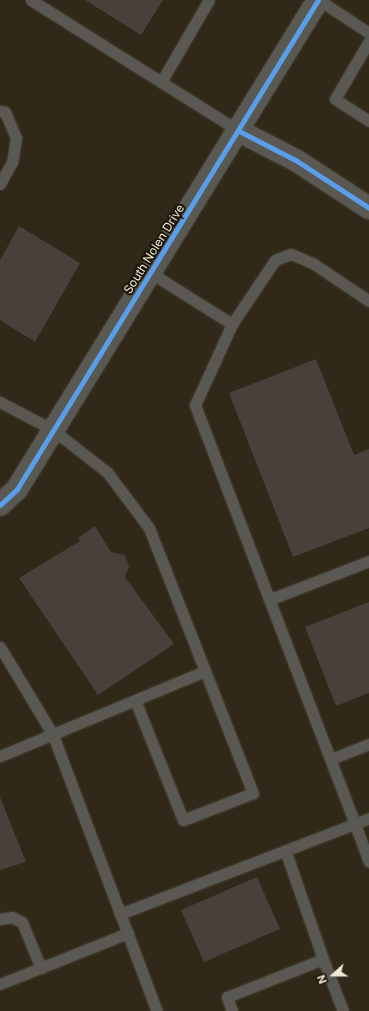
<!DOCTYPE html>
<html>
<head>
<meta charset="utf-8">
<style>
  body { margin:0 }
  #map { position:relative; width:369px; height:1011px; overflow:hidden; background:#302818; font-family:Inter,sans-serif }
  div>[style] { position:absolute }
  .building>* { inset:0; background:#49403b }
  .roads { filter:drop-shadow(0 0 1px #494235) drop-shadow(0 0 1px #494235) }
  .service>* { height:11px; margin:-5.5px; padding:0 5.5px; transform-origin:5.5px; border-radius:5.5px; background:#5a5852 }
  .tertiary>* { height:22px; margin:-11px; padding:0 11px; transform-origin:11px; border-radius:11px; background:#5a5852 }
  .cycleway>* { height:5px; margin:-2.5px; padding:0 2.5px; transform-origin:2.5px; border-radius:2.5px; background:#5a9eea }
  span { translate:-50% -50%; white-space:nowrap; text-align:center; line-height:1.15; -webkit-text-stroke:4px #1c1509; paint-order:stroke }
  .street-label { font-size:12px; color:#f2ead9 }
  .north { position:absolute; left:313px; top:955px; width:40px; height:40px; -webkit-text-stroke:3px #1c1509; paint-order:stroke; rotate:249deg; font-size:11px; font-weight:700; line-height:16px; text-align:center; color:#f2ead9 }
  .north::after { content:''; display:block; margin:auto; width:14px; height:18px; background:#f2ead9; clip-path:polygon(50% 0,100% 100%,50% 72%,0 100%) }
</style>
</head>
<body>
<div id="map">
  <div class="building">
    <div style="clip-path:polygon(85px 0,163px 0,141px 35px)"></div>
    <div style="clip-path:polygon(19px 226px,80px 263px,35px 342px,0 320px,0 260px)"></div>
    <div style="clip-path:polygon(316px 359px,354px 455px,369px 449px,369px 528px,293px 557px,229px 393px)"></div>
    <div style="clip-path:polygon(95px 526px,111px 552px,125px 555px,129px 567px,125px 577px,174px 644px,98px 695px,19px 578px,80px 541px,78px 538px)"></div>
    <div style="clip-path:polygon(369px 602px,369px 693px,336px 706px,305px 627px)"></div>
    <div style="clip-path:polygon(0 797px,26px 862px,0 870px)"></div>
    <div style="clip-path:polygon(257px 877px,280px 929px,204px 962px,181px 910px)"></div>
  </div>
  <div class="roads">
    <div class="service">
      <div style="left:31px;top:0;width:246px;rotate:32.2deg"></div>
      <div style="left:319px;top:0;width:60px;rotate:33.4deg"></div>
      <div style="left:369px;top:41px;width:67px;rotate:120.4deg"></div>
      <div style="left:335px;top:99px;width:40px;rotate:32.9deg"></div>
      <div style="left:161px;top:82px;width:95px;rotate:-59.7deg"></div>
      <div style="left:0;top:111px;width:5px;rotate:11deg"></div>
      <div style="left:5px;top:112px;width:28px;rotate:67deg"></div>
      <div style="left:16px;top:138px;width:24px;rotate:99deg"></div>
      <div style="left:12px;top:162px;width:25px;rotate:119deg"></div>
      <div style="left:151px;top:273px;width:96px;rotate:32.2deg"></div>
      <div style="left:0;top:402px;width:60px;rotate:27.8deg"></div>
      <div style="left:53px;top:430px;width:68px;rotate:37.9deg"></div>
      <div style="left:107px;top:472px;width:70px;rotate:53.1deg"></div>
      <div style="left:149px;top:528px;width:285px;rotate:68.6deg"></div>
      <div style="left:253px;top:793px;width:75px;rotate:158.9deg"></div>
      <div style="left:183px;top:820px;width:129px;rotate:-111.8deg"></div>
      <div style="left:135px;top:700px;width:76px;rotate:-22.5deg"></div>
      <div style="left:271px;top:599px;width:105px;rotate:-21.2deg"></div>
      <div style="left:0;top:647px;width:103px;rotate:58.9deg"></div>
      <div style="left:53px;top:735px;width:295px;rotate:69.4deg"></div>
      <div style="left:0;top:756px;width:146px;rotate:-22.5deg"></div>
      <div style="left:331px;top:759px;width:41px;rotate:-21.5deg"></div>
      <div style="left:369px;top:818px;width:15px;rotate:157deg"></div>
      <div style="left:355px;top:824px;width:40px;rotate:69.8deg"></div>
      <div style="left:120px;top:914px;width:252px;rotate:-21deg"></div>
      <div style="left:355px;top:824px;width:449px;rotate:-110.9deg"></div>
      <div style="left:195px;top:405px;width:89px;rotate:-65.4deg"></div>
      <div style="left:232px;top:324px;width:77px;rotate:-56.1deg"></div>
      <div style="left:275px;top:260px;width:17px;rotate:-21deg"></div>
      <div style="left:291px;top:254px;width:25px;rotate:23deg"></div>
      <div style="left:314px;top:264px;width:66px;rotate:33.9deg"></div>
      <div style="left:0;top:919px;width:12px;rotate:-9deg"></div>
      <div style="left:12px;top:917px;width:11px;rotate:27deg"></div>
      <div style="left:22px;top:922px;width:50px;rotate:67.6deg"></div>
      <div style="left:323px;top:959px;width:56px;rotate:69deg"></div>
      <div style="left:0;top:984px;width:138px;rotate:-21.7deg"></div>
      <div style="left:232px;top:1011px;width:15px;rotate:-110deg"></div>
      <div style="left:227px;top:997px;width:103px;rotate:-21.6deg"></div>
      <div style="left:323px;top:959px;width:115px;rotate:-109.2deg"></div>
    </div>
    <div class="tertiary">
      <div style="left:239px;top:131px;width:65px;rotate:27.3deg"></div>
      <div style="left:297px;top:161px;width:86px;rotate:33.1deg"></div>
      <div style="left:0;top:505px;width:23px;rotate:-43deg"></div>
      <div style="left:17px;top:489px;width:574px;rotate:-58.39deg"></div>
    </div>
  </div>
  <div class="cycleway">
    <div style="left:239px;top:131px;width:65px;rotate:27.3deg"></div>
    <div style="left:297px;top:161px;width:86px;rotate:33.1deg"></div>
    <div style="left:0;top:505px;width:23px;rotate:-43deg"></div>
    <div style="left:17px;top:489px;width:574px;rotate:-58.39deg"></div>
  </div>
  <div class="street-label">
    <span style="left:154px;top:249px;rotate:-58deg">South Nolen Drive</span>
  </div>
  <div class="north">N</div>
</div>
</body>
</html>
